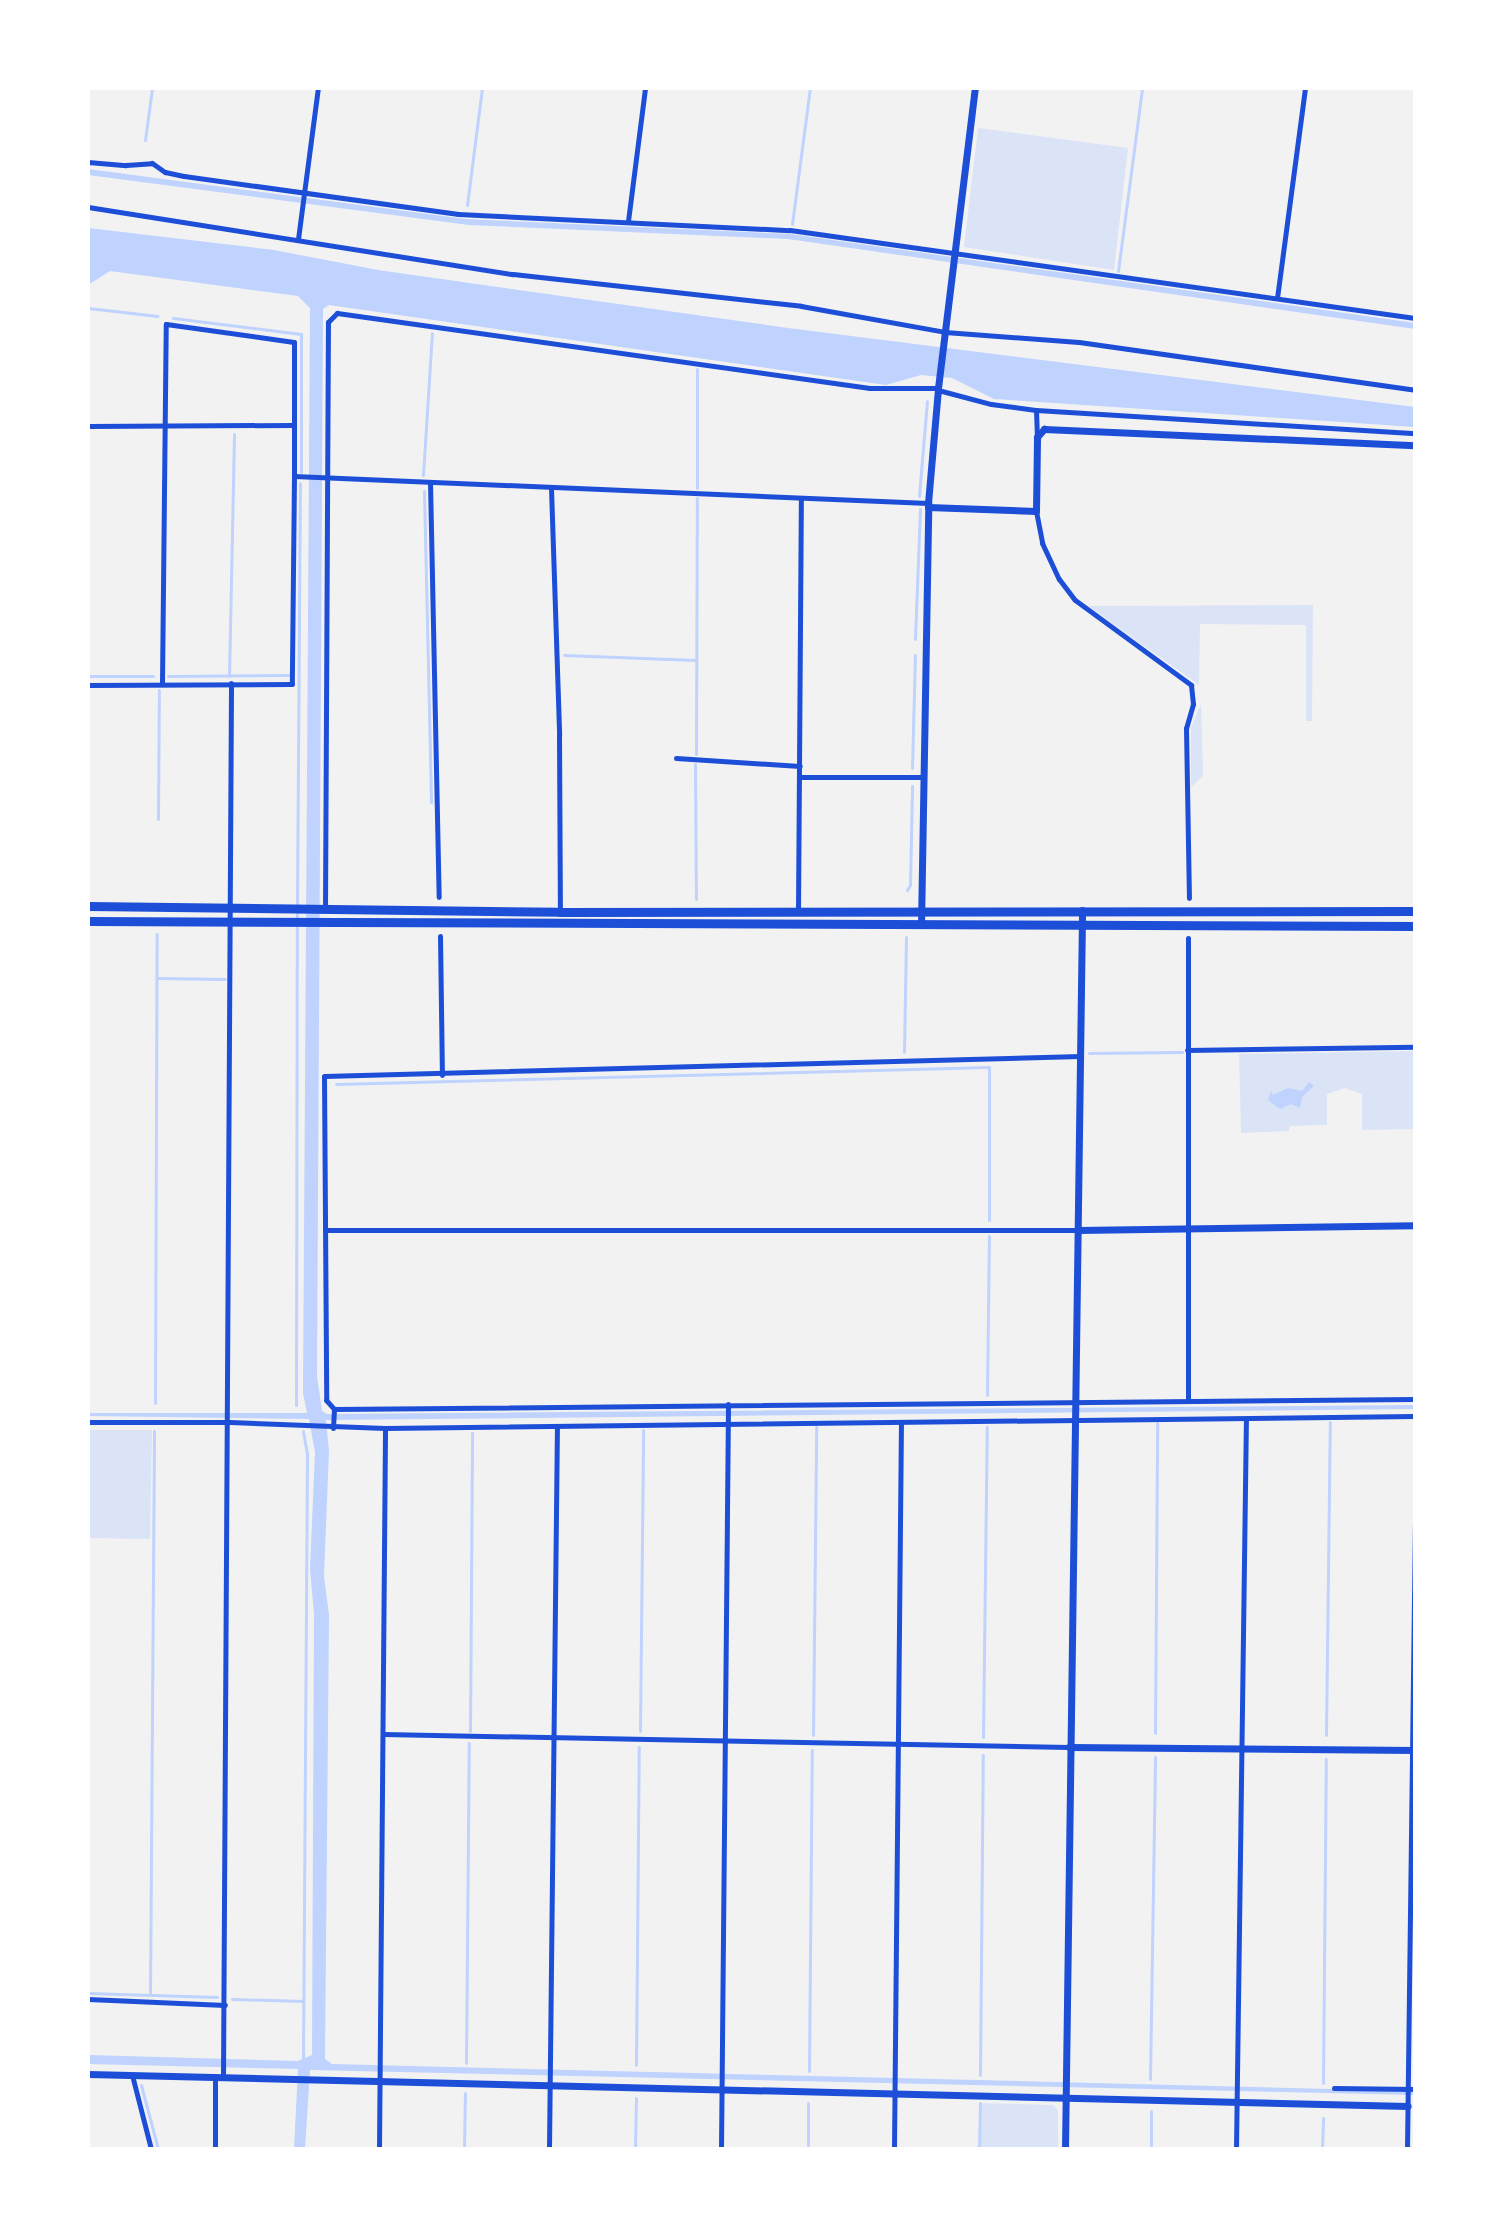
<!DOCTYPE html>
<html>
<head>
<meta charset="utf-8">
<style>
  body { margin:0 }
  #map { position:relative; width:1503px; height:2237px; overflow:hidden; background:#f2f2f2; font-family:Montserrat,sans-serif }
  div>[style] { position:absolute }
  .green>* { inset:0; background:#dbe4f7 }
  .water>* { inset:0; background:#bfd3fe }
  .stream>* { height:3px; margin:-1.5px; padding:0 1.5px; transform-origin:1.5px; border-radius:1.5px; background:#bfd3fe }
  .minor>* { height:5px; margin:-2.5px; padding:0 2.5px; transform-origin:2.5px; border-radius:2.5px; background:#1d4ed8 }
  .tertiary>* { height:7px; margin:-3.5px; padding:0 3.5px; transform-origin:3.5px; border-radius:3.5px; background:#1d4ed8 }
  .trunk>* { height:9px; margin:-4.5px; padding:0 4.5px; transform-origin:4.5px; border-radius:4.5px; background:#1d4ed8 }
  span { translate:-50% -50%; white-space:nowrap; text-align:center; line-height:1.15; -webkit-text-stroke:6px #fff; paint-order:stroke }
  .frame { position:absolute; inset:0; border:90px solid #fff; pointer-events:none }
</style>
</head>
<body>
<div id="map">
  <div class="green">
    <div style="clip-path:polygon(978px 128px,1128px 148px,1114px 270px,964px 247px)"></div>
    <div style="clip-path:polygon(1313px 605px,1312px 721px,1306px 721px,1306px 625px,1200px 624px,1199px 685px,1088px 606px)"></div>
    <div style="clip-path:polygon(1201px 704px,1203px 776px,1191px 787px,1191px 727px)"></div>
    <div style="clip-path:polygon(1415px 1051px,1415px 1129px,1362px 1130px,1362px 1094px,1345px 1088px,1327px 1094px,1327px 1125px,1290px 1126px,1289px 1131px,1241px 1133px,1239px 1054px)"></div>
    <div style="clip-path:polygon(88px 1430px,152px 1430px,150px 1539px,88px 1538px)"></div>
    <div style="clip-path:polygon(981px 2103px,1053px 2105px,1058px 2110px,1058px 2149px,980px 2149px)"></div>
  </div>
  <div class="water">
    <div style="clip-path:polygon(88px 169px,466px 219px,791px 234px,1415px 323px,1415px 329px,788px 239px,469px 225px,88px 175px)"></div>
    <div style="clip-path:polygon(88px 228px,274px 250px,378px 270px,788px 328px,1415px 407px,1415px 427px,994px 399px,952px 378px,921px 375px,886px 385px,329px 305px,323px 309px,317px 1376px,322px 1411px,327px 1414px,1415px 1405px,1415px 1409px,326px 1420px,329px 1451px,324px 1576px,329px 1615px,325px 2059px,332px 2064px,1415px 2091px,1415px 2095px,310px 2070px,305px 2149px,294px 2149px,298px 2069px,88px 2064px,88px 2055px,298px 2061px,312px 2055px,314px 1614px,310px 1569px,315px 1452px,309px 1419px,88px 1416px,88px 1413px,307px 1413px,303px 1393px,310px 308px,298px 296px,110px 271px,88px 285px)"></div>
    <div style="clip-path:polygon(1309px 1082px,1314px 1086px,1302px 1097px,1300px 1108px,1291px 1104px,1280px 1109px,1268px 1100px,1271px 1091px,1273px 1095px,1288px 1088px,1302px 1091px)"></div>
  </div>
  <div class="stream">
    <div style="left:145px;top:140px;width:52px;rotate:-82.3deg"></div>
    <div style="left:467px;top:205px;width:118px;rotate:-82.7deg"></div>
    <div style="left:792px;top:224px;width:137px;rotate:-82.5deg"></div>
    <div style="left:1118px;top:271px;width:185px;rotate:-82.5deg"></div>
    <div style="left:88px;top:308px;width:70px;rotate:6.5deg"></div>
    <div style="left:173px;top:318px;width:129px;rotate:7.1deg"></div>
    <div style="left:301px;top:334px;width:138px;rotate:90deg"></div>
    <div style="left:423px;top:475px;width:142px;rotate:-86.4deg"></div>
    <div style="left:697px;top:488px;width:119px;rotate:-90deg"></div>
    <div style="left:424px;top:491px;width:311px;rotate:88.7deg"></div>
    <div style="left:919px;top:496px;width:95px;rotate:-85.2deg"></div>
    <div style="left:915px;top:639px;width:130px;rotate:-87.8deg"></div>
    <div style="left:564px;top:655px;width:132px;rotate:2.2deg"></div>
    <div style="left:88px;top:676px;width:65px"></div>
    <div style="left:168px;top:676px;width:120px;rotate:-0.5deg"></div>
    <div style="left:229px;top:676px;width:242px;rotate:-88.8deg"></div>
    <div style="left:696px;top:754px;width:256px;rotate:-89.8deg"></div>
    <div style="left:695px;top:764px;width:135px;rotate:89.6deg"></div>
    <div style="left:912px;top:768px;width:113px;rotate:-88.5deg"></div>
    <div style="left:158px;top:819px;width:129px;rotate:-89.6deg"></div>
    <div style="left:907px;top:890px;width:6px;rotate:-59deg"></div>
    <div style="left:910px;top:885px;width:99px;rotate:-88.8deg"></div>
    <div style="left:297px;top:905px;width:422px;rotate:-89.6deg"></div>
    <div style="left:157px;top:978px;width:68px;rotate:0.8deg"></div>
    <div style="left:904px;top:1052px;width:115px;rotate:-89deg"></div>
    <div style="left:1089px;top:1053px;width:93px;rotate:-0.6deg"></div>
    <div style="left:336px;top:1084px;width:653px;rotate:-1.49deg"></div>
    <div style="left:989px;top:1067px;width:153px;rotate:90deg"></div>
    <div style="left:987px;top:1395px;width:159px;rotate:-89.3deg"></div>
    <div style="left:155px;top:1403px;width:469px;rotate:-89.8deg"></div>
    <div style="left:296px;top:1405px;width:492px;rotate:-89.9deg"></div>
    <div style="left:470px;top:1731px;width:298px;rotate:-89.6deg"></div>
    <div style="left:640px;top:1731px;width:301px;rotate:-89.4deg"></div>
    <div style="left:1155px;top:1733px;width:310px;rotate:-89.6deg"></div>
    <div style="left:813px;top:1735px;width:308px;rotate:-89.4deg"></div>
    <div style="left:1326px;top:1735px;width:313px;rotate:-89.3deg"></div>
    <div style="left:983px;top:1737px;width:310px;rotate:-89.3deg"></div>
    <div style="left:88px;top:1993px;width:129px;rotate:1.8deg"></div>
    <div style="left:150px;top:1995px;width:564px;rotate:-89.59deg"></div>
    <div style="left:232px;top:1999px;width:71px;rotate:1.6deg"></div>
    <div style="left:303px;top:2059px;width:605px;rotate:-89.62deg"></div>
    <div style="left:307px;top:1454px;width:23px;rotate:-100deg"></div>
    <div style="left:466px;top:2063px;width:320px;rotate:-89.5deg"></div>
    <div style="left:636px;top:2065px;width:318px;rotate:-89.5deg"></div>
    <div style="left:809px;top:2071px;width:321px;rotate:-89.5deg"></div>
    <div style="left:980px;top:2075px;width:320px;rotate:-89.5deg"></div>
    <div style="left:1150px;top:2079px;width:322px;rotate:-89.1deg"></div>
    <div style="left:1323px;top:2083px;width:324px;rotate:-89.5deg"></div>
    <div style="left:141px;top:2085px;width:66px;rotate:75.1deg"></div>
    <div style="left:464px;top:2149px;width:56px;rotate:-89deg"></div>
    <div style="left:635px;top:2149px;width:51px;rotate:-88.9deg"></div>
    <div style="left:808px;top:2149px;width:46px;rotate:-90deg"></div>
    <div style="left:979px;top:2149px;width:46px;rotate:-88.8deg"></div>
    <div style="left:1151px;top:2149px;width:38px;rotate:-90deg"></div>
    <div style="left:1322px;top:2149px;width:31px;rotate:-88deg"></div>
  </div>
  <div class="minor">
    <div style="left:88px;top:162px;width:38px;rotate:5deg"></div>
    <div style="left:126px;top:165px;width:26px;rotate:-4deg"></div>
    <div style="left:152px;top:163px;width:16px;rotate:35deg"></div>
    <div style="left:165px;top:172px;width:19px;rotate:12deg"></div>
    <div style="left:184px;top:176px;width:277px;rotate:7.9deg"></div>
    <div style="left:458px;top:214px;width:332px;rotate:2.8deg"></div>
    <div style="left:790px;top:230px;width:631px;rotate:8.01deg"></div>
    <div style="left:88px;top:207px;width:430px;rotate:9deg"></div>
    <div style="left:513px;top:274px;width:290px;rotate:6.3deg"></div>
    <div style="left:801px;top:306px;width:146px;rotate:10.2deg"></div>
    <div style="left:945px;top:332px;width:134px;rotate:4.3deg"></div>
    <div style="left:1079px;top:342px;width:339px;rotate:8.1deg"></div>
    <div style="left:628px;top:221px;width:134px;rotate:-82.7deg"></div>
    <div style="left:298px;top:239px;width:152px;rotate:-82.5deg"></div>
    <div style="left:1277px;top:298px;width:212px;rotate:-82.4deg"></div>
    <div style="left:938px;top:390px;width:55px;rotate:14.8deg"></div>
    <div style="left:991px;top:404px;width:45px;rotate:7.6deg"></div>
    <div style="left:1036px;top:410px;width:27px;rotate:88deg"></div>
    <div style="left:1036px;top:410px;width:380px;rotate:3.5deg"></div>
    <div style="left:88px;top:426px;width:206px;rotate:-0.3deg"></div>
    <div style="left:294px;top:425px;width:51px;rotate:90deg"></div>
    <div style="left:294px;top:476px;width:208px;rotate:90.6deg"></div>
    <div style="left:292px;top:684px;width:204px;rotate:179.7deg"></div>
    <div style="left:294px;top:476px;width:635px;rotate:2.44deg"></div>
    <div style="left:430px;top:482px;width:415px;rotate:88.8deg"></div>
    <div style="left:551px;top:488px;width:247px;rotate:88.1deg"></div>
    <div style="left:559px;top:735px;width:176px;rotate:89.7deg"></div>
    <div style="left:1036px;top:511px;width:33px;rotate:79deg"></div>
    <div style="left:1042px;top:543px;width:40px;rotate:65deg"></div>
    <div style="left:1059px;top:579px;width:26px;rotate:53deg"></div>
    <div style="left:1075px;top:600px;width:144px;rotate:36.2deg"></div>
    <div style="left:1191px;top:685px;width:19px;rotate:84deg"></div>
    <div style="left:1193px;top:704px;width:25px;rotate:106deg"></div>
    <div style="left:1186px;top:728px;width:170px;rotate:89deg"></div>
    <div style="left:162px;top:683px;width:359px;rotate:-89.4deg"></div>
    <div style="left:166px;top:324px;width:129px;rotate:8deg"></div>
    <div style="left:294px;top:342px;width:83px;rotate:90deg"></div>
    <div style="left:676px;top:758px;width:124px;rotate:3.7deg"></div>
    <div style="left:800px;top:777px;width:122px"></div>
    <div style="left:325px;top:909px;width:587px;rotate:-89.71deg"></div>
    <div style="left:328px;top:322px;width:13px;rotate:-45deg"></div>
    <div style="left:337px;top:313px;width:538px;rotate:8.01deg"></div>
    <div style="left:870px;top:388px;width:68px"></div>
    <div style="left:798px;top:911px;width:413px;rotate:-89.6deg"></div>
    <div style="left:440px;top:936px;width:139px;rotate:89.2deg"></div>
    <div style="left:1187px;top:1050px;width:228px;rotate:-0.8deg"></div>
    <div style="left:1081px;top:1056px;width:757px;rotate:178.49deg"></div>
    <div style="left:324px;top:1076px;width:324px;rotate:89.6deg"></div>
    <div style="left:326px;top:1400px;width:12px;rotate:48deg"></div>
    <div style="left:334px;top:1409px;width:1081px;rotate:-0.53deg"></div>
    <div style="left:325px;top:1230px;width:752px"></div>
    <div style="left:1188px;top:1400px;width:462px;rotate:-90deg"></div>
    <div style="left:88px;top:1422px;width:142px"></div>
    <div style="left:230px;top:1422px;width:155px;rotate:2.2deg"></div>
    <div style="left:385px;top:1428px;width:1030px;rotate:-0.67deg"></div>
    <div style="left:333px;top:1428px;width:19px;rotate:-87deg"></div>
    <div style="left:383px;top:1734px;width:686px;rotate:1.09deg"></div>
    <div style="left:88px;top:1999px;width:137px;rotate:2.5deg"></div>
    <div style="left:132px;top:2075px;width:76px;rotate:75.6deg"></div>
    <div style="left:223px;top:2077px;width:1394px;rotate:-89.67deg"></div>
    <div style="left:1334px;top:2088px;width:81px;rotate:0.7deg"></div>
    <div style="left:215px;top:2149px;width:72px;rotate:-90deg"></div>
    <div style="left:379px;top:2149px;width:721px;rotate:-89.52deg"></div>
    <div style="left:549px;top:2149px;width:723px;rotate:-89.37deg"></div>
    <div style="left:721px;top:2149px;width:745px;rotate:-89.46deg"></div>
    <div style="left:894px;top:2149px;width:727px;rotate:-89.45deg"></div>
    <div style="left:1236px;top:2149px;width:730px;rotate:-89.22deg"></div>
    <div style="left:1407px;top:2149px;width:627px;rotate:-89.27deg"></div>
  </div>
  <div class="tertiary">
    <div style="left:928px;top:507px;width:108px;rotate:2.1deg"></div>
    <div style="left:1036px;top:511px;width:74px;rotate:-89.2deg"></div>
    <div style="left:1037px;top:437px;width:11px;rotate:-49deg"></div>
    <div style="left:1044px;top:429px;width:371px;rotate:2.5deg"></div>
    <div style="left:921px;top:925px;width:422px;rotate:-89deg"></div>
    <div style="left:928px;top:503px;width:115px;rotate:-85deg"></div>
    <div style="left:938px;top:388px;width:302px;rotate:-83deg"></div>
    <div style="left:1077px;top:1230px;width:338px;rotate:-0.8deg"></div>
    <div style="left:1069px;top:1747px;width:346px;rotate:0.5deg"></div>
    <div style="left:88px;top:2074px;width:1320px;rotate:1.39deg"></div>
    <div style="left:1065px;top:2149px;width:1239px;rotate:-89.21deg"></div>
  </div>
  <div class="trunk">
    <div style="left:88px;top:906px;width:472px;rotate:0.7deg"></div>
    <div style="left:560px;top:912px;width:855px;rotate:-0.07deg"></div>
    <div style="left:88px;top:921px;width:1327px;rotate:0.22deg"></div>
  </div>
  <div class="frame"></div>
</div>
</body>
</html>
